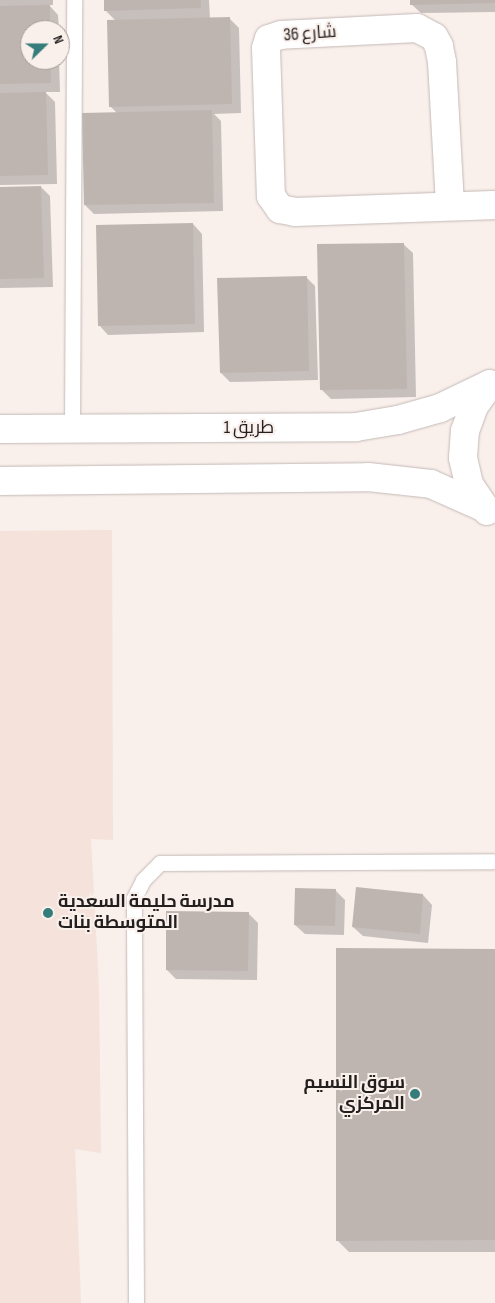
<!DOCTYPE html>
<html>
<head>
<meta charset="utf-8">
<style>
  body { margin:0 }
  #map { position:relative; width:495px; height:1303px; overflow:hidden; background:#f9efeb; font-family:"Sofia Sans Condensed",Cairo,sans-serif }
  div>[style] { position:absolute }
  .built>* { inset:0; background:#f4e2db }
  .shadow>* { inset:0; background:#0003 }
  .building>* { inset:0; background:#beb5b1 }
  .roads { filter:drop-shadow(0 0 1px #c3b9b6) drop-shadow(0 0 1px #c3b9b6) }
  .service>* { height:15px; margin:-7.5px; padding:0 7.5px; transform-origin:7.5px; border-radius:7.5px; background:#fff }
  .minor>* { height:28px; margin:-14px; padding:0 14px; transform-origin:14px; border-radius:14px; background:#fff }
  .tertiary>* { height:28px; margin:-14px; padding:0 14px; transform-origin:14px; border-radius:14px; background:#fff }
  .dots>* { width:14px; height:14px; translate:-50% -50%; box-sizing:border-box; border:2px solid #f9efeb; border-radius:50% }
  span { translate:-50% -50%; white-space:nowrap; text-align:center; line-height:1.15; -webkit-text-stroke:4px #f9efeb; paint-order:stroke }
  .street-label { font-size:18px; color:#231f1e }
  .poi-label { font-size:18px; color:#231f1e; font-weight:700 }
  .left { translate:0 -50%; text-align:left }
  .right { translate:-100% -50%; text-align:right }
  .north { position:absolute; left:20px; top:20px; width:50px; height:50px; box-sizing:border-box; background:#f9efeb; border:1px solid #a39c99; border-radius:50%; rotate:68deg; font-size:14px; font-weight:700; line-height:20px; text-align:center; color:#231f1e }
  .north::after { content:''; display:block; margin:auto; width:18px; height:22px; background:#357d7b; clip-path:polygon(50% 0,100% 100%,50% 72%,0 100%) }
</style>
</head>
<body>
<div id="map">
  <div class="built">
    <div style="clip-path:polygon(112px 530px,113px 840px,91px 839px,99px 987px,101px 1153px,75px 1149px,81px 1303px,0 1303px,0 531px)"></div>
  </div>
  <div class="shadow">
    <div style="clip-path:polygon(0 0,53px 0,53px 5px,49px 5px,58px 15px,59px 30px,30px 30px,30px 60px,59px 60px,60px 92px,45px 92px,55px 102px,57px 184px,0 185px)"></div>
    <div style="clip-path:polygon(105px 0,209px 0,210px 19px,230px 19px,239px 28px,241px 113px,214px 114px,221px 121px,223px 211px,94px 214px,85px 205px,117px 113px,110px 106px,116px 21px,105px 10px)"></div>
    <div style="clip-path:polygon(411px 0,495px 0,495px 12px,421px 13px,411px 4px)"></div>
    <div style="clip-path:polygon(41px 187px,50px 196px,53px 287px,0 288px,0 188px)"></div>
    <div style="clip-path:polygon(193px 224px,202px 234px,204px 332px,108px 335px,99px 325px)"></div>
    <div style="clip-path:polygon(403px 244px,413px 253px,416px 397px,331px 399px,322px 390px)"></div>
    <div style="clip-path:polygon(306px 277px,315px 286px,318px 380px,230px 382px,221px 373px)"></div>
    <div style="clip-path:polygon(336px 891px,345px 900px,344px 935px,305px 934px,295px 925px)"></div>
    <div style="clip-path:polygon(423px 895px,432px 905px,428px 943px,363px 936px,353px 927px)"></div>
    <div style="clip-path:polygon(248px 913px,258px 923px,257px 980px,176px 979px,167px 970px)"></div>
    <div style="clip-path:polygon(495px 950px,495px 1252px,349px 1252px,337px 1240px)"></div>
  </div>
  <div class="building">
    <div style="clip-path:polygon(104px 0,201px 0,201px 8px,104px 11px)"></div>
    <div style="clip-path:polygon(410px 0,495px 0,495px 3px,410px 5px)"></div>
    <div style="clip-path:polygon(50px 5px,50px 30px,30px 30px,30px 60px,51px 60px,51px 83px,0 84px,0 6px)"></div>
    <div style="clip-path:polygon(230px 17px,232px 104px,109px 107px,107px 20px)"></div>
    <div style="clip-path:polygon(46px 92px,48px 175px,0 176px,0 93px)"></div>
    <div style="clip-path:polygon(212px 110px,214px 203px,84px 205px,82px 113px)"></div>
    <div style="clip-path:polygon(41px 186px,44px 278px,0 279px,0 187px)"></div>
    <div style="clip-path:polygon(193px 223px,195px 324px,98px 326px,96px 225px)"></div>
    <div style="clip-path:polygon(404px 243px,407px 389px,320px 390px,317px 244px)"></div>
    <div style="clip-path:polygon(307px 276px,309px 371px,220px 373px,217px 278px)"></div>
    <div style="clip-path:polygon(356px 887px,423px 894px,420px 934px,352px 927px)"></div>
    <div style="clip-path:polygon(295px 888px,336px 889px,335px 926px,294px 925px)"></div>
    <div style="clip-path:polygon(166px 911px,249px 912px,248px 971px,166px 970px)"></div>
    <div style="clip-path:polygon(336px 948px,495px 949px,495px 1240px,336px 1241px)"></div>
  </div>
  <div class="roads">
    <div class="service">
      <div style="left:72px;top:429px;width:429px;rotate:-89.7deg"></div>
      <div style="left:136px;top:1303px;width:405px;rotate:-90.3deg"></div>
      <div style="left:134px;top:898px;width:20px;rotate:-63deg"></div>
      <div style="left:143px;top:880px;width:24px;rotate:-45deg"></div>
      <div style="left:160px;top:863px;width:333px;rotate:-0.3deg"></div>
    </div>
    <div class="minor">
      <div style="left:450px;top:205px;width:143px;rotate:-93.2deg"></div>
      <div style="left:442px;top:62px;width:16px;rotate:-101deg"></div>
      <div style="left:439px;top:46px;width:10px;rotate:-119deg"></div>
      <div style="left:434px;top:37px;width:19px;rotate:-152deg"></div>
      <div style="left:417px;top:28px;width:136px;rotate:177.1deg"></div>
      <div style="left:281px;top:35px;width:13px;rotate:162deg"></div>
      <div style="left:269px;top:39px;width:9px;rotate:108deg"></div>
      <div style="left:266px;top:48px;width:148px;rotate:88.1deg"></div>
      <div style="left:271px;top:196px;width:16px;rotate:55deg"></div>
      <div style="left:280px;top:209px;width:15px;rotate:11deg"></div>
      <div style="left:295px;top:212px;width:200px;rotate:-2deg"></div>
    </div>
    <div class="tertiary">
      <div style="left:0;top:429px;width:356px;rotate:-0.3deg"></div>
      <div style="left:356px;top:427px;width:43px;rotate:-9.5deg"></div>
      <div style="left:398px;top:420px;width:44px;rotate:-15.9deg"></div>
      <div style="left:440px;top:408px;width:55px;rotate:-25.6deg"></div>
      <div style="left:0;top:481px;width:368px;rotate:-0.6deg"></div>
      <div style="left:368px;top:477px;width:63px;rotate:6.3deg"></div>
      <div style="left:431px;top:484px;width:57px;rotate:23.9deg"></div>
      <div style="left:487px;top:511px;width:32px;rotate:-124deg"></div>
      <div style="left:469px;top:484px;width:27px;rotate:-103deg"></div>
      <div style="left:463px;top:458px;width:27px;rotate:-86deg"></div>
      <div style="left:465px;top:431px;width:27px;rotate:-70deg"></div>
      <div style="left:474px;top:406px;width:27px;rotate:-54deg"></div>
    </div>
  </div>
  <div class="dots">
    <div style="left:48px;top:913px;background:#357d7b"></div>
    <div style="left:415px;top:1094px;background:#357d7b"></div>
  </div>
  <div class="street-label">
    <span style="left:310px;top:34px;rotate:-4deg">شارع 36</span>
    <span style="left:249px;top:428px">طريق 1</span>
  </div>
  <div class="poi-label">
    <span class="left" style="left:58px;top:913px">مدرسة حليمة السعدية<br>المتوسطة بنات</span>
    <span class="right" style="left:405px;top:1094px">سوق النسيم<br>المركزي</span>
  </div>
  <div class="north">N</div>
</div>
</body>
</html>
